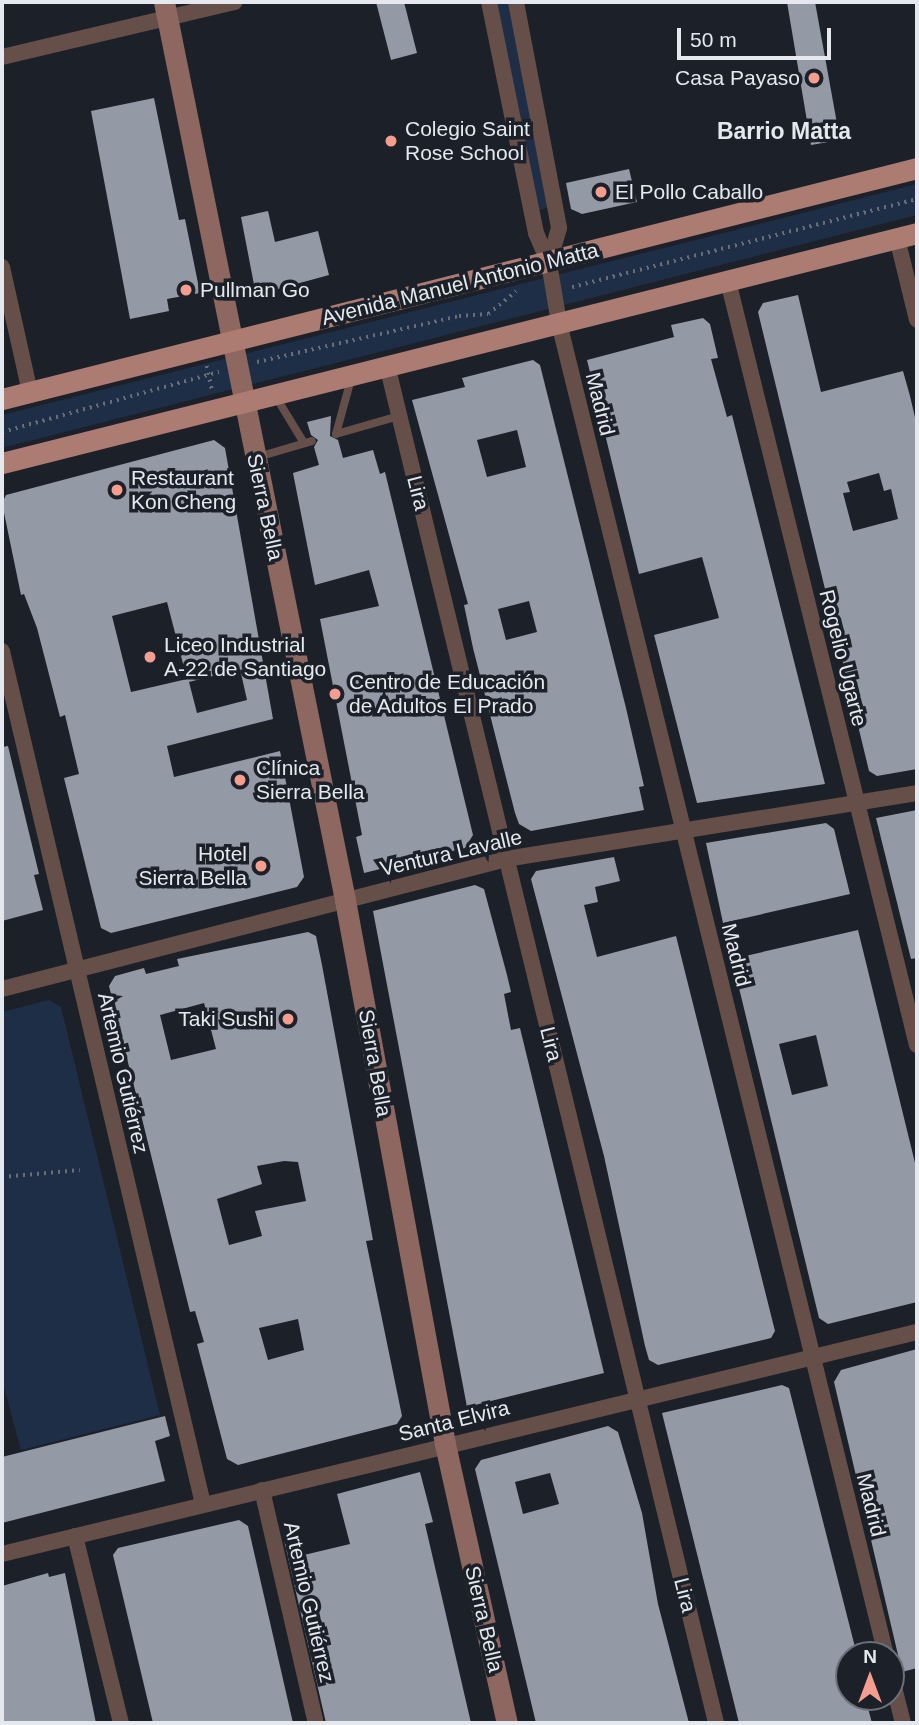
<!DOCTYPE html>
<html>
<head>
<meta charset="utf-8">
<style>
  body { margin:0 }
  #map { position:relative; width:919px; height:1725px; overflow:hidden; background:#1b2029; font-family:Arial,sans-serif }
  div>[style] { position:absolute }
  .green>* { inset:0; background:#1f2e47 }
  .building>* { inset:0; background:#939aa6 }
  .path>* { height:3.5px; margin-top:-1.75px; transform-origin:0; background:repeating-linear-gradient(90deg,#696d75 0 2px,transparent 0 7px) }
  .service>* { height:8px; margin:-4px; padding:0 4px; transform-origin:4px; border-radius:4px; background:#664e49 }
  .minor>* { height:16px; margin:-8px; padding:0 8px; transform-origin:8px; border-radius:8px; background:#664e49 }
  .secondary>* { height:21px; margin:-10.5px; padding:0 10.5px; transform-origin:10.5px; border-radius:10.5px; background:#8d6760 }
  .primary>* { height:21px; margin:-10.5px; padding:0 10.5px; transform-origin:10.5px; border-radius:10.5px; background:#ac7b72 }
  .dots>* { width:19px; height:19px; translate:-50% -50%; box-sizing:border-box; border:4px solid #1b2029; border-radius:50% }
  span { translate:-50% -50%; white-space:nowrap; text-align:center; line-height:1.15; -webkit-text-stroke:7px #1b2029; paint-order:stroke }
  .poi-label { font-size:21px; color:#e5e8ef }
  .right { translate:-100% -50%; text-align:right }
  .left { translate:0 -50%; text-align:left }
  .street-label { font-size:21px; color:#e5e8ef }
  .neighbourhood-label { font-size:23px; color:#e5e8ef; font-weight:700 }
  .frame { position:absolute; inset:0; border:4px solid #e5e8ef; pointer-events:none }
  .north { position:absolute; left:835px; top:1641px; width:70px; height:70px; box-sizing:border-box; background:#1b2029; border:2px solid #6c7078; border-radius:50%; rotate:0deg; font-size:19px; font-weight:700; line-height:28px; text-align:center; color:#e5e8ef }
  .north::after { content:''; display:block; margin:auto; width:24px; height:32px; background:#f59d8e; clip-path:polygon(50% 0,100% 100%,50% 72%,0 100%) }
  .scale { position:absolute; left:677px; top:28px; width:154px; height:32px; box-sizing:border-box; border:4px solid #e5e8ef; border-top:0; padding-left:9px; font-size:21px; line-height:24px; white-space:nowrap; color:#e5e8ef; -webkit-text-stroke:5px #1b2029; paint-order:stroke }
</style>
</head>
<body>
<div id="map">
  <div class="green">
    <div style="clip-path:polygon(494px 2px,509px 2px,548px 207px,540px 210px,535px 209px)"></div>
    <div style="clip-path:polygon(917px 184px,917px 215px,2px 448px,2px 415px)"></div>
    <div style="clip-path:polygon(49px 1000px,61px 1007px,160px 1415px,21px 1450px,2px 1380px,2px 1012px)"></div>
  </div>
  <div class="building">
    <div style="clip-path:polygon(376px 2px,404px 2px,417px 53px,391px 60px)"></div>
    <div style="clip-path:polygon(787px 2px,815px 2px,840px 140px,811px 145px)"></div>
    <div style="clip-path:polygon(154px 98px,179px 220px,185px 219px,200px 293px,167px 299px,169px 311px,130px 319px,91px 111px)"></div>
    <div style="clip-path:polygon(629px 169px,637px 202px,582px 214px,571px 209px,566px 183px)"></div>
    <div style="clip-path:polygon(268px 211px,275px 242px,318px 231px,329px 275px,256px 295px,241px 217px)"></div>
    <div style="clip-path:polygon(evenodd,798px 295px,821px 392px,903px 371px,910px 396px,917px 426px,917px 769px,877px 776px,869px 771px,758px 312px,763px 303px,798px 295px,879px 473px,884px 491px,891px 489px,898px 519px,853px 531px,843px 493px,850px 492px,847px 482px,879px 473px)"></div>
    <div style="clip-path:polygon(703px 318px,710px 324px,718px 358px,711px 359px,727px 417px,732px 415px,825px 784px,697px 803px,654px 635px,719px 618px,702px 557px,639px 574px,587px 360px,674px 337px,671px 325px)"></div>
    <div style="clip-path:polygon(evenodd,533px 360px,540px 365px,548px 397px,626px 708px,644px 786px,639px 787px,644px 810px,531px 831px,519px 824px,515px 813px,473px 648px,464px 605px,468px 604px,412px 400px,465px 387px,462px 378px,533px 360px,517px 430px,526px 467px,487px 477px,477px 440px,517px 430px,533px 360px,529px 601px,537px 632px,506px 640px,498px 609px,529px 601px)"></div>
    <div style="clip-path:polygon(331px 416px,330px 436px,338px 440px,343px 458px,373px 450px,380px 474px,385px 472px,473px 835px,465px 848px,364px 873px,356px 837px,362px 835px,320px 619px,379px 606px,369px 570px,315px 585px,293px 473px,319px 465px,314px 447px,318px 440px,311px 435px,307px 422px)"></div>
    <div style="clip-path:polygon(evenodd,214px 440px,225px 448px,273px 719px,167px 746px,174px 777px,280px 751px,304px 877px,297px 887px,111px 933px,101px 928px,64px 778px,79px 774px,65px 715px,60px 717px,37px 628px,24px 594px,21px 595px,2px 503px,6px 495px,214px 440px,167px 602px,187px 679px,131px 692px,112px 616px,167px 602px,214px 440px,240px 669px,247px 700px,197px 713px,189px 682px,240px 669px)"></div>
    <div style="clip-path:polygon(8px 746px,39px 874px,34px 875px,43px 910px,2px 921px,2px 747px)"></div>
    <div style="clip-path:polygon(917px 810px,917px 958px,911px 959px,876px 818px)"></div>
    <div style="clip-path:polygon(826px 823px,834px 829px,850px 894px,723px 923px,706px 843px)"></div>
    <div style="clip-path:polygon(614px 857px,620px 881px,595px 887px,598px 902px,584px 905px,597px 957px,676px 936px,775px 1331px,771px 1338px,658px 1365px,649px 1360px,645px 1346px,604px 1156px,531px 879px,536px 871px)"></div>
    <div style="clip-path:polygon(475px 885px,484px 889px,507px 975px,511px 992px,504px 994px,511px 1030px,520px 1028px,604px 1373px,467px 1407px,373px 911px)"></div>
    <div style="clip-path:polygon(evenodd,858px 930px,917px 1171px,917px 1302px,828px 1324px,819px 1318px,732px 959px,858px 930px,816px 1035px,828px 1086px,792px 1095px,779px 1044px,816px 1035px)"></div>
    <div style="clip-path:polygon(evenodd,308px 932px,316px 936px,322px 965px,373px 1240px,366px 1241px,402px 1416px,397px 1424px,238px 1465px,227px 1459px,197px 1344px,204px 1342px,195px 1311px,190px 1312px,109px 986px,115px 976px,144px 968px,146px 974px,179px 966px,177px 959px,308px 932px,204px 1003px,216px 1049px,171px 1060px,160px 1015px,204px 1003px,308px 932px,284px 1161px,298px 1162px,306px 1201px,255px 1211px,262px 1236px,229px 1245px,217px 1199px,262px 1184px,257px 1166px,284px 1161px,308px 932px,298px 1319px,304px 1350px,268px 1360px,259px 1328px,298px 1319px)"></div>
    <div style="clip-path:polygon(917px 1349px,917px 1668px,902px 1672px,834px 1382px,841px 1370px)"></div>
    <div style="clip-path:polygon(782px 1385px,789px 1388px,857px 1655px,849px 1655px,849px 1697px,865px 1697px,872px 1723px,739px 1723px,662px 1413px)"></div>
    <div style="clip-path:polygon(165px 1416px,170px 1436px,155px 1441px,165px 1481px,2px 1523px,2px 1457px)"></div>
    <div style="clip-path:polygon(evenodd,608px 1426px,618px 1432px,642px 1513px,658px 1604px,689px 1723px,536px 1723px,475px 1469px,481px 1460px,608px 1426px,550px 1473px,559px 1504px,523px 1514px,515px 1482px,550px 1473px)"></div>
    <div style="clip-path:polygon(420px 1472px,433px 1522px,425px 1524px,471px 1723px,326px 1723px,284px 1540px,299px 1536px,304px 1555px,350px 1544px,337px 1494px)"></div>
    <div style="clip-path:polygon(239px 1520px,248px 1526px,293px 1723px,153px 1723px,113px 1555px,118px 1548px)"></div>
    <div style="clip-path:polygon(48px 1573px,49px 1577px,65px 1573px,96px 1723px,2px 1723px,2px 1586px)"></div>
  </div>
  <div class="path">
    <div style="left:572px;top:287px;width:356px;rotate:-14.3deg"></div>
    <div style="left:257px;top:362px;width:207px;rotate:-12.8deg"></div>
    <div style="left:459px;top:316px;width:29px;rotate:-4deg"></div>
    <div style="left:488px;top:314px;width:36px;rotate:-39deg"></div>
    <div style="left:207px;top:366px;width:25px;rotate:78deg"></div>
    <div style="left:2px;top:432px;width:225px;rotate:-15.5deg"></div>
    <div style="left:2px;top:1177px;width:78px;rotate:-5.1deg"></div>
  </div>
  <div class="service">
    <div style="left:276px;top:397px;width:54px;rotate:58.7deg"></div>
    <div style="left:336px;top:434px;width:66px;rotate:-15.9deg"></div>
    <div style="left:336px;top:434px;width:57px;rotate:-74.7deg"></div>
    <div style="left:258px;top:457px;width:56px;rotate:-16.5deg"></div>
  </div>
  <div class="minor">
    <div style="left:489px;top:2px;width:236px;rotate:78.5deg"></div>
    <div style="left:536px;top:233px;width:33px;rotate:67deg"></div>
    <div style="left:549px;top:263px;width:61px;rotate:80.5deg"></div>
    <div style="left:559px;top:323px;width:1372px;rotate:76.21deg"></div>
    <div style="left:516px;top:2px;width:230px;rotate:79.2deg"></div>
    <div style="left:559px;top:228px;width:36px;rotate:106deg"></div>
    <div style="left:2px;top:57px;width:239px;rotate:-13.3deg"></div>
    <div style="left:897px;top:238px;width:84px;rotate:76.3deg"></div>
    <div style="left:2px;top:267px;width:128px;rotate:77.4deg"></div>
    <div style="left:728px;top:281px;width:787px;rotate:76.11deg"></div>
    <div style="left:387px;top:365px;width:1397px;rotate:76.38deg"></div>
    <div style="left:2px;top:651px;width:876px;rotate:76.74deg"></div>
    <div style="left:2px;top:989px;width:520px;rotate:-14.46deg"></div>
    <div style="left:506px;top:859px;width:416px;rotate:-9.1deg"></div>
    <div style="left:262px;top:1490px;width:239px;rotate:77deg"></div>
    <div style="left:75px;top:1536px;width:193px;rotate:76.2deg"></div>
    <div style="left:2px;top:1554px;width:942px;rotate:-13.64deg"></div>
    <div style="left:891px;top:1675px;width:49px;rotate:76deg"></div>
  </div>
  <div class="secondary">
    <div style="left:164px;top:2px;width:916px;rotate:78.6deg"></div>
    <div style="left:345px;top:900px;width:553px;rotate:79.58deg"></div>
    <div style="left:445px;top:1444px;width:286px;rotate:77.5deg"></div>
  </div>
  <div class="primary">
    <div style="left:2px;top:399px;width:944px;rotate:-14.17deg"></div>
    <div style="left:2px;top:463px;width:943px;rotate:-14.11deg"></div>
  </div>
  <div class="dots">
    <div style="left:814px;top:78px;background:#f59d8e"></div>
    <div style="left:391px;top:141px;background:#f59d8e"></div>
    <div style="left:601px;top:192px;background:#f59d8e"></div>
    <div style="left:186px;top:290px;background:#f59d8e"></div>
    <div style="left:117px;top:490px;background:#f59d8e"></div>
    <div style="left:150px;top:657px;background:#f59d8e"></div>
    <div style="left:335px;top:694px;background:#f59d8e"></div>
    <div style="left:240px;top:780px;background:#f59d8e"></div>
    <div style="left:261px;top:866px;background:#f59d8e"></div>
    <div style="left:288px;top:1019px;background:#f59d8e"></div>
  </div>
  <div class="poi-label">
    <span class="right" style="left:800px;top:78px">Casa Payaso</span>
    <span class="left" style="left:405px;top:141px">Colegio Saint<br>Rose School</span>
    <span class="left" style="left:615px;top:192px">El Pollo Caballo</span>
    <span class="left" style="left:200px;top:290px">Pullman Go</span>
    <span class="left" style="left:131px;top:490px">Restaurant<br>Kon Cheng</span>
    <span class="left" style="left:164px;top:657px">Liceo Industrial<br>A-22 de Santiago</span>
    <span class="left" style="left:349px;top:694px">Centro de Educación<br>de Adultos El Prado</span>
    <span class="left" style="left:256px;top:780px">Clínica<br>Sierra Bella</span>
    <span class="right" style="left:247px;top:866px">Hotel<br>Sierra Bella</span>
    <span class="right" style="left:274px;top:1019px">Taki Sushi</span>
  </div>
  <div class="street-label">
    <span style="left:460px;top:284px;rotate:-14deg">Avenida Manuel Antonio Matta</span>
    <span style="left:600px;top:404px;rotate:76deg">Madrid</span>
    <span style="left:418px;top:493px;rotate:76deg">Lira</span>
    <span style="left:265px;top:507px;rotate:78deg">Sierra Bella</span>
    <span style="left:843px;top:658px;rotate:76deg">Rogelio Ugarte</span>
    <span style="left:451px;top:853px;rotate:-13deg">Ventura Lavalle</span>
    <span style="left:736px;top:955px;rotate:76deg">Madrid</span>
    <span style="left:551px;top:1044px;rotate:76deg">Lira</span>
    <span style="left:375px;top:1063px;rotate:80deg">Sierra Bella</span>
    <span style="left:123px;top:1073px;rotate:77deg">Artemio Gutiérrez</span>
    <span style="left:454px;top:1421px;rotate:-14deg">Santa Elvira</span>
    <span style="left:871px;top:1505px;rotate:76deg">Madrid</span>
    <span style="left:685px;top:1595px;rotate:76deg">Lira</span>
    <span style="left:309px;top:1602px;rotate:77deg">Artemio Gutiérrez</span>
    <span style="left:484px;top:1619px;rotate:77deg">Sierra Bella</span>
  </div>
  <div class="neighbourhood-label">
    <span style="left:784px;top:131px">Barrio Matta</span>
  </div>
  <div class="frame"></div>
  <div class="north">N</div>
  <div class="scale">50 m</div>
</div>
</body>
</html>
